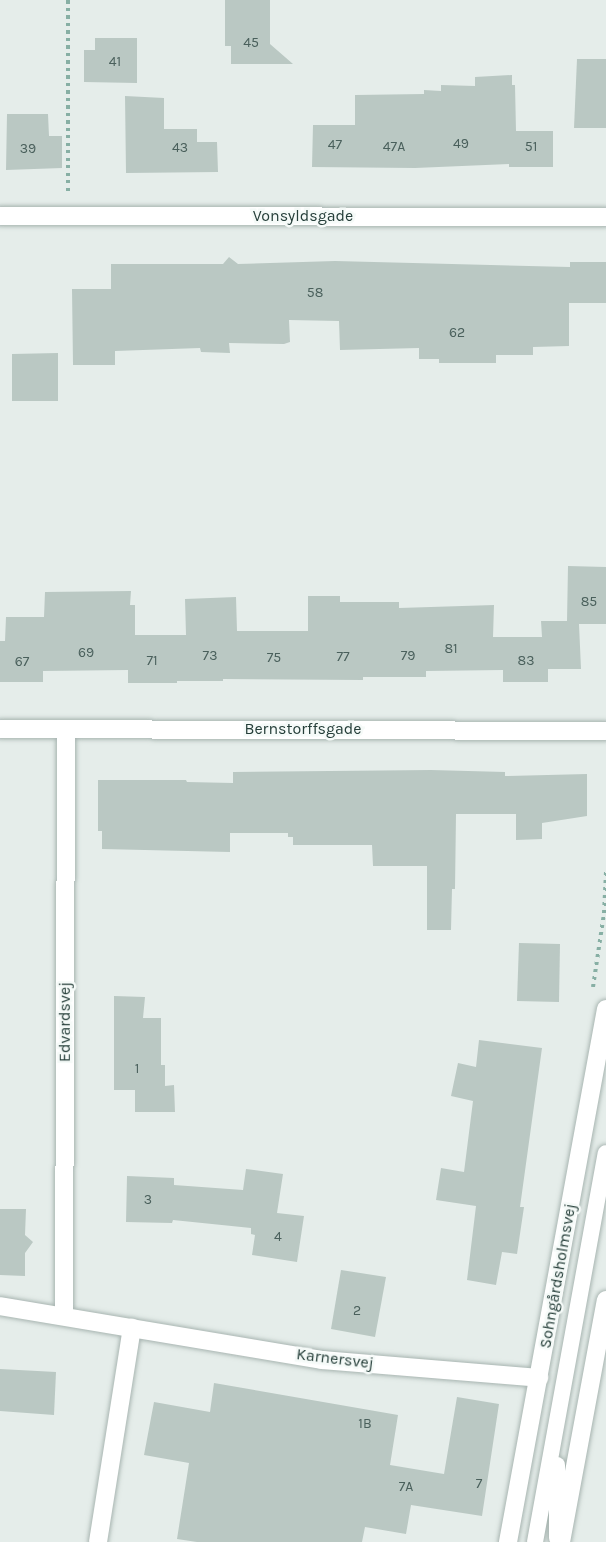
<!DOCTYPE html>
<html>
<head>
<meta charset="utf-8">
<style>
  body { margin:0 }
  #map { position:relative; width:606px; height:1542px; overflow:hidden; background:#e5edea; font-family:Karla,sans-serif }
  div>[style] { position:absolute }
  .building>* { inset:0; background:#bac8c3 }
  .path>* { height:4px; margin-top:-2px; transform-origin:0; background:repeating-linear-gradient(90deg,#87afa4 0 3px,transparent 0 7.5px) }
  .roads { filter:drop-shadow(0 0 2px #a8b5b1) drop-shadow(0 0 2px #a8b5b1) }
  .service>* { height:16px; margin:-8px; padding:0 8px; transform-origin:8px; border-radius:8px; background:#fff }
  .minor>* { height:18px; margin:-9px; padding:0 9px; transform-origin:9px; border-radius:9px; background:#fff }
  .tertiary>* { height:18px; margin:-9px; padding:0 9px; transform-origin:9px; border-radius:9px; background:#fff }
  span { translate:-50% -50%; white-space:nowrap; text-align:center; line-height:1.15; -webkit-text-stroke:5px #f5faf8; paint-order:stroke }
  .number-label { font-size:14px; color:#4a605c }
  .number-label span { -webkit-text-stroke-width:0 }
  .street-label { font-size:16px; color:#253e39 }
</style>
</head>
<body>
<div id="map">
  <div class="building">
    <div style="clip-path:polygon(225px 0,270px 0,270px 44px,293px 64px,231px 64px,231px 46px,225px 46px)"></div>
    <div style="clip-path:polygon(95px 38px,137px 38px,137px 83px,84px 82px,84px 50px,95px 50px)"></div>
    <div style="clip-path:polygon(577px 59px,606px 59px,606px 128px,574px 128px)"></div>
    <div style="clip-path:polygon(512px 75px,512px 85px,515px 85px,516px 131px,553px 131px,553px 167px,509px 167px,509px 164px,415px 168px,312px 167px,313px 125px,355px 125px,355px 95px,424px 94px,424px 90px,441px 91px,441px 85px,475px 86px,475px 77px)"></div>
    <div style="clip-path:polygon(125px 96px,164px 98px,164px 129px,197px 129px,197px 142px,217px 142px,218px 172px,126px 173px)"></div>
    <div style="clip-path:polygon(7px 114px,48px 114px,49px 136px,62px 136px,62px 168px,6px 170px)"></div>
    <div style="clip-path:polygon(229px 257px,238px 264px,335px 261px,570px 267px,570px 262px,606px 262px,606px 303px,569px 303px,569px 346px,533px 347px,533px 355px,496px 355px,496px 363px,439px 363px,439px 359px,419px 359px,419px 348px,340px 350px,339px 321px,289px 320px,290px 342px,284px 344px,229px 343px,230px 353px,201px 352px,200px 348px,115px 351px,115px 365px,73px 365px,72px 289px,111px 289px,111px 264px,223px 264px)"></div>
    <div style="clip-path:polygon(58px 353px,58px 401px,12px 401px,12px 354px)"></div>
    <div style="clip-path:polygon(568px 566px,606px 567px,606px 624px,579px 624px,581px 669px,548px 669px,548px 682px,503px 682px,503px 670px,426px 671px,426px 677px,363px 677px,363px 680px,223px 679px,223px 681px,177px 681px,177px 683px,128px 683px,128px 670px,43px 671px,43px 682px,0 682px,0 641px,5px 641px,6px 617px,44px 617px,45px 592px,131px 591px,130px 605px,135px 605px,135px 635px,186px 635px,185px 599px,236px 597px,237px 631px,308px 631px,308px 596px,340px 596px,340px 602px,399px 602px,399px 608px,494px 605px,493px 637px,542px 637px,541px 621px,567px 621px)"></div>
    <div style="clip-path:polygon(431px 770px,505px 772px,505px 776px,587px 774px,587px 816px,542px 823px,542px 839px,516px 840px,516px 814px,456px 814px,455px 889px,452px 889px,451px 930px,427px 930px,427px 866px,373px 866px,372px 845px,293px 845px,293px 837px,288px 837px,288px 833px,230px 833px,230px 852px,102px 849px,102px 831px,98px 831px,98px 780px,186px 780px,187px 782px,233px 783px,233px 772px)"></div>
    <div style="clip-path:polygon(519px 943px,560px 944px,559px 1002px,517px 1001px)"></div>
    <div style="clip-path:polygon(114px 996px,145px 997px,143px 1018px,161px 1018px,161px 1065px,165px 1065px,165px 1086px,174px 1085px,175px 1112px,135px 1112px,135px 1090px,114px 1090px)"></div>
    <div style="clip-path:polygon(479px 1040px,542px 1048px,520px 1207px,524px 1207px,517px 1254px,502px 1252px,496px 1285px,467px 1280px,476px 1206px,436px 1200px,441px 1168px,464px 1172px,473px 1101px,451px 1096px,458px 1063px,476px 1067px)"></div>
    <div style="clip-path:polygon(246px 1169px,283px 1174px,277px 1213px,304px 1216px,297px 1262px,252px 1255px,255px 1235px,251px 1234px,251px 1228px,173px 1220px,172px 1223px,126px 1222px,127px 1176px,174px 1178px,174px 1185px,243px 1190px)"></div>
    <div style="clip-path:polygon(0 1209px,26px 1209px,25px 1235px,33px 1242px,25px 1253px,25px 1276px,0 1275px)"></div>
    <div style="clip-path:polygon(341px 1270px,386px 1277px,375px 1337px,331px 1329px)"></div>
    <div style="clip-path:polygon(0 1369px,56px 1372px,54px 1415px,0 1411px)"></div>
    <div style="clip-path:polygon(214px 1383px,398px 1415px,390px 1465px,444px 1474px,457px 1397px,499px 1404px,482px 1516px,411px 1505px,406px 1534px,365px 1527px,362px 1542px,197px 1542px,177px 1539px,189px 1463px,144px 1455px,154px 1402px,210px 1412px)"></div>
  </div>
  <div class="path">
    <div style="left:68px;top:191px;width:191px;rotate:-90deg"></div>
    <div style="left:593px;top:987px;width:75px;rotate:-81.5deg"></div>
    <div style="left:604px;top:913px;width:41px;rotate:-87.2deg"></div>
  </div>
  <div class="roads">
    <div class="service">
      <div style="left:557px;top:1538px;width:73px;rotate:-90deg"></div>
      <div style="left:535px;top:1542px;width:395px;rotate:-79.7deg"></div>
    </div>
    <div class="minor">
      <div style="left:0;top:216px;width:606px;rotate:0.09deg"></div>
      <div style="left:0;top:729px;width:606px;rotate:0.19deg"></div>
      <div style="left:0;top:1306px;width:326px;rotate:9.5deg"></div>
      <div style="left:322px;top:1360px;width:218px;rotate:4.7deg"></div>
      <div style="left:64px;top:1316px;width:587px;rotate:-89.8deg"></div>
      <div style="left:98px;top:1542px;width:217px;rotate:-81deg"></div>
    </div>
    <div class="tertiary">
      <div style="left:508px;top:1542px;width:542px;rotate:-79.58deg"></div>
      <div style="left:561px;top:1542px;width:246px;rotate:-79.5deg"></div>
    </div>
  </div>
  <div class="number-label">
    <span style="left:251px;top:43px">45</span>
    <span style="left:115px;top:62px">41</span>
    <span style="left:461px;top:144px">49</span>
    <span style="left:335px;top:145px">47</span>
    <span style="left:394px;top:147px">47A</span>
    <span style="left:531px;top:147px">51</span>
    <span style="left:180px;top:148px">43</span>
    <span style="left:28px;top:149px">39</span>
    <span style="left:315px;top:293px">58</span>
    <span style="left:457px;top:333px">62</span>
    <span style="left:589px;top:602px">85</span>
    <span style="left:451px;top:649px">81</span>
    <span style="left:86px;top:653px">69</span>
    <span style="left:210px;top:656px">73</span>
    <span style="left:408px;top:656px">79</span>
    <span style="left:343px;top:657px">77</span>
    <span style="left:274px;top:658px">75</span>
    <span style="left:152px;top:661px">71</span>
    <span style="left:526px;top:661px">83</span>
    <span style="left:22px;top:662px">67</span>
    <span style="left:137px;top:1069px">1</span>
    <span style="left:148px;top:1200px">3</span>
    <span style="left:278px;top:1237px">4</span>
    <span style="left:357px;top:1311px">2</span>
    <span style="left:365px;top:1424px">1B</span>
    <span style="left:479px;top:1484px">7</span>
    <span style="left:406px;top:1487px">7A</span>
  </div>
  <div class="street-label">
    <span style="left:303px;top:216px">Vonsyldsgade</span>
    <span style="left:303px;top:729px">Bernstorffsgade</span>
    <span style="left:65px;top:1022px;rotate:-90deg">Edvardsvej</span>
    <span style="left:558px;top:1276px;rotate:-80deg">Sohngårdsholmsvej</span>
    <span style="left:335px;top:1359px;rotate:7deg">Karnersvej</span>
  </div>
</div>
</body>
</html>
